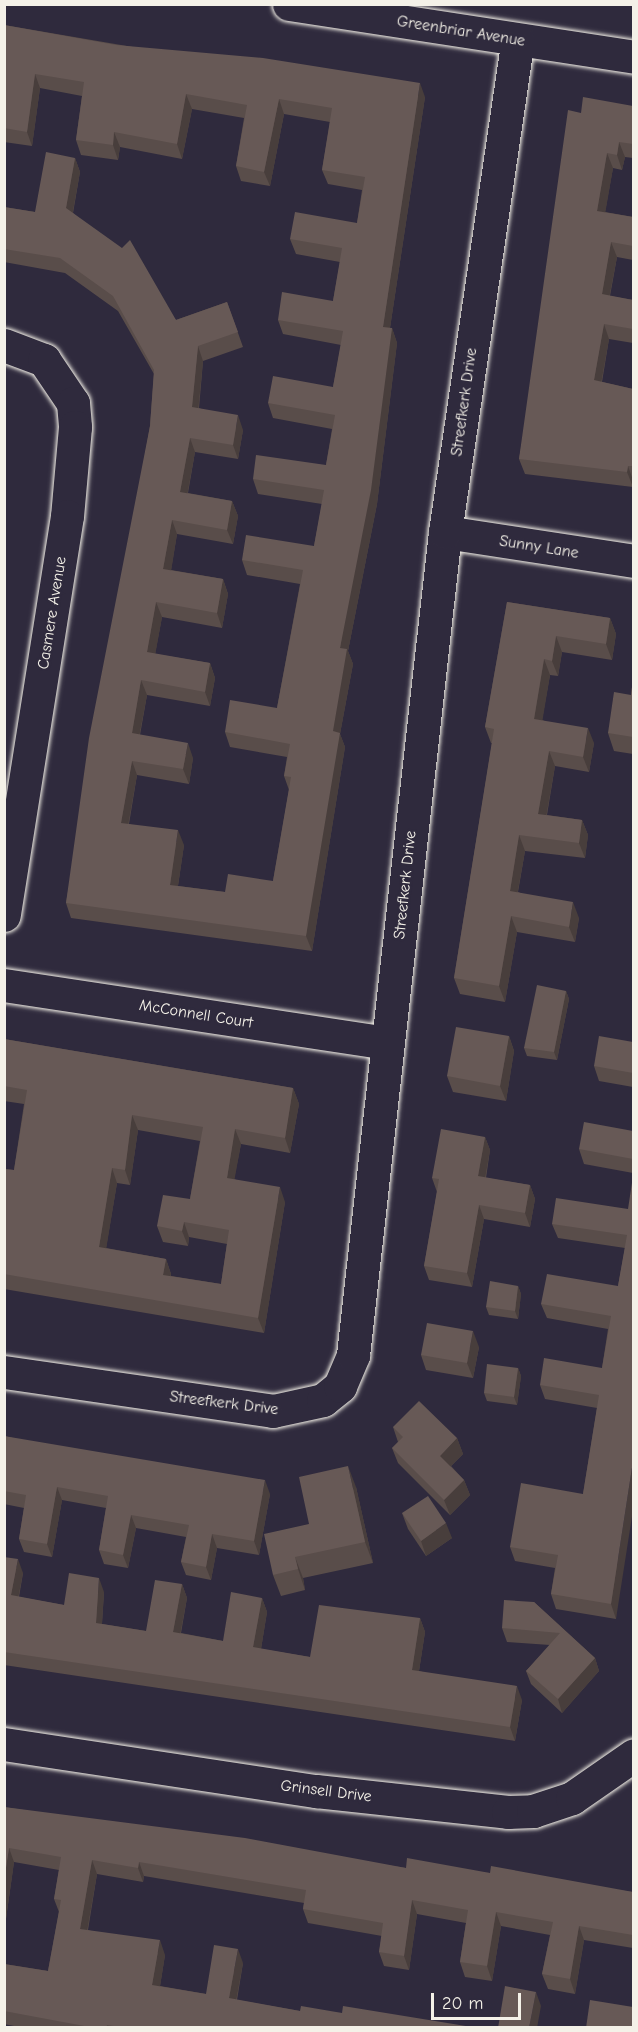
<!DOCTYPE html>
<html>
<head>
<meta charset="utf-8">
<style>
  body { margin:0 }
  #map { position:relative; width:638px; height:2032px; overflow:hidden; background:#2f2a3d; font-family:"Comic Neue",sans-serif }
  div>[style] { position:absolute }
  .roads { filter:drop-shadow(0 0 2px #f4f1e8) drop-shadow(0 0 2px #f4f1e8) }
  .minor>* { height:33px; margin:-16.5px; padding:0 16.5px; transform-origin:16.5px; border-radius:16.5px; background:#2f2a3d }
  .wall>* { inset:0; background:#594d4a }
  .shaded-wall>* { inset:0; background:#483e3c }
  .building>* { inset:0; background:#675956 }
  span { translate:-50% -50%; white-space:nowrap; text-align:center; line-height:1.15; -webkit-text-stroke:5px #2f2a3d; paint-order:stroke }
  .street-label { font-size:16px; color:#f4f1e8 }
  .frame { position:absolute; inset:0; border:6px solid #f4f1e8; pointer-events:none }
  .scale { position:absolute; left:431px; top:1993px; width:90px; height:27px; box-sizing:border-box; border:3px solid #f4f1e8; border-top:0; padding-left:8px; font-size:18px; line-height:21px; white-space:nowrap; color:#f4f1e8; -webkit-text-stroke:4px #2f2a3d; paint-order:stroke }
</style>
</head>
<body>
<div id="map">
  <div class="roads">
    <div class="minor">
      <div style="left:289px;top:4px;width:349px;rotate:8.7deg"></div>
      <div style="left:4px;top:345px;width:43px;rotate:20.6deg"></div>
      <div style="left:44px;top:360px;width:52px;rotate:56deg"></div>
      <div style="left:73px;top:403px;width:24px;rotate:85deg"></div>
      <div style="left:75px;top:427px;width:89px;rotate:95.1deg"></div>
      <div style="left:67px;top:516px;width:404px;rotate:99deg"></div>
      <div style="left:445px;top:532px;width:191px;rotate:8.7deg"></div>
      <div style="left:4px;top:985px;width:388px;rotate:8.6deg"></div>
      <div style="left:4px;top:1372px;width:272px;rotate:8.2deg"></div>
      <div style="left:273px;top:1411px;width:51px;rotate:-12.4deg"></div>
      <div style="left:323px;top:1400px;width:22px;rotate:-39deg"></div>
      <div style="left:340px;top:1386px;width:34px;rotate:-67deg"></div>
      <div style="left:353px;top:1355px;width:828px;rotate:-83.62deg"></div>
      <div style="left:445px;top:532px;width:497px;rotate:-81.6deg"></div>
      <div style="left:4px;top:1744px;width:316px;rotate:8.6deg"></div>
      <div style="left:316px;top:1791px;width:193px;rotate:6.2deg"></div>
      <div style="left:508px;top:1812px;width:25px;rotate:-2deg"></div>
      <div style="left:533px;top:1811px;width:41px;rotate:-18.4deg"></div>
      <div style="left:572px;top:1798px;width:75px;rotate:-34.7deg"></div>
    </div>
  </div>
  <div class="wall">
    <div style="clip-path:polygon(4px 25px,425px 97px,390px 328px,392px 328px,397px 343px,377px 504px,348px 651px,353px 664px,340px 734px,345px 747px,312px 951px,71px 918px,66px 903px,150px 426px,154px 374px,118px 311px,65px 273px,4px 262px,4px 207px,35px 212px,75px 158px,80px 172px,73px 213px,176px 320px,227px 302px,243px 347px,203px 361px,199px 408px,243px 430px,238px 459px,195px 452px,188px 493px,232px 501px,238px 516px,233px 544px,177px 534px,171px 570px,223px 579px,228px 594px,222px 628px,162px 617px,155px 654px,210px 663px,215px 678px,210px 706px,147px 695px,140px 735px,193px 758px,189px 784px,137px 775px,129px 824px,184px 845px,178px 886px,225px 892px,273px 881px,289px 790px,284px 776px,287px 757px,230px 747px,225px 732px,277px 708px,300px 584px,247px 575px,242px 560px,314px 546px,322px 504px,258px 494px,253px 479px,326px 465px,332px 429px,273px 418px,268px 403px,333px 387px,341px 345px,283px 334px,278px 320px,333px 301px,340px 262px,296px 254px,290px 239px,357px 223px,362px 190px,328px 184px,322px 170px,330px 122px,284px 114px,270px 186px,241px 181px,236px 166px,244px 118px,192px 109px,182px 159px,120px 147px,118px 160px,81px 155px,76px 140px,82px 96px,40px 88px,32px 146px,4px 142px)"></div>
    <div style="clip-path:polygon(633px 106px,633px 158px,625px 157px,622px 170px,613px 168px,605px 212px,633px 217px,633px 260px,617px 257px,610px 296px,633px 300px,633px 343px,609px 339px,602px 382px,633px 389px,633px 487px,525px 474px,519px 459px,581px 113px)"></div>
    <div style="clip-path:polygon(507px 602px,610px 618px,616px 634px,612px 660px,562px 652px,558px 676px,550px 675px,542px 720px,594px 743px,589px 772px,555px 766px,547px 815px,582px 820px,588px 835px,585px 858px,525px 851px,518px 892px,579px 918px,575px 942px,517px 932px,505px 1002px,460px 994px,454px 978px,492px 743px,491px 743px,485px 727px)"></div>
    <div style="clip-path:polygon(633px 679px,633px 754px,614px 751px,608px 733px,631px 695px)"></div>
    <div style="clip-path:polygon(566px 991px,569px 999px,557px 1060px,527px 1056px,524px 1048px)"></div>
    <div style="clip-path:polygon(509px 1036px,514px 1051px,506px 1101px,453px 1092px,447px 1076px)"></div>
    <div style="clip-path:polygon(evenodd,4px 1039px,293px 1088px,299px 1104px,290px 1153px,241px 1144px,234px 1179px,285px 1202px,264px 1333px,4px 1289px,4px 1169px,14px 1170px,24px 1104px,4px 1101px,4px 1039px,138px 1130px,200px 1141px,190px 1199px,157px 1226px,163px 1242px,188px 1246px,189px 1237px,227px 1244px,221px 1284px,171px 1276px,171px 1274px,166px 1259px,106px 1248px,117px 1183px,130px 1185px,138px 1130px)"></div>
    <div style="clip-path:polygon(633px 1042px,633px 1087px,599px 1081px,594px 1066px)"></div>
    <div style="clip-path:polygon(633px 1131px,633px 1173px,584px 1164px,579px 1149px)"></div>
    <div style="clip-path:polygon(485px 1137px,490px 1150px,486px 1178px,530px 1185px,535px 1199px,530px 1227px,484px 1219px,472px 1287px,429px 1280px,424px 1266px,437px 1192px,432px 1178px)"></div>
    <div style="clip-path:polygon(628px 1209px,616px 1619px,556px 1609px,551px 1594px,555px 1568px,515px 1561px,510px 1547px,583px 1494px,597px 1408px,545px 1399px,540px 1385px,602px 1368px,608px 1329px,547px 1318px,541px 1304px,618px 1286px,625px 1248px,558px 1238px,552px 1224px)"></div>
    <div style="clip-path:polygon(518px 1286px,521px 1294px,518px 1319px,489px 1315px,486px 1307px)"></div>
    <div style="clip-path:polygon(479px 1347px,473px 1378px,426px 1370px,421px 1355px)"></div>
    <div style="clip-path:polygon(518px 1368px,521px 1376px,517px 1405px,487px 1401px,484px 1393px)"></div>
    <div style="clip-path:polygon(393px 1427px,457px 1438px,463px 1454px,451px 1466px,464px 1480px,470px 1495px,450px 1515px,398px 1463px,392px 1448px,398px 1442px)"></div>
    <div style="clip-path:polygon(4px 1436px,270px 1494px,259px 1555px,217px 1548px,211px 1580px,186px 1575px,181px 1562px,186px 1537px,136px 1528px,128px 1568px,104px 1564px,99px 1550px,106px 1508px,62px 1500px,52px 1557px,24px 1552px,19px 1539px,24px 1508px,4px 1504px)"></div>
    <div style="clip-path:polygon(356px 1487px,373px 1563px,303px 1578px,305px 1590px,281px 1596px,273px 1575px,309px 1524px)"></div>
    <div style="clip-path:polygon(402px 1513px,452px 1538px,426px 1556px,408px 1529px)"></div>
    <div style="clip-path:polygon(4px 1557px,23px 1573px,19px 1597px,64px 1605px,104px 1592px,102px 1624px,146px 1631px,182px 1584px,187px 1598px,181px 1633px,223px 1641px,262px 1598px,267px 1612px,261px 1649px,310px 1657px,420px 1618px,425px 1632px,419px 1671px,522px 1700px,515px 1741px,4px 1665px)"></div>
    <div style="clip-path:polygon(534px 1602px,595px 1658px,599px 1671px,562px 1713px,531px 1684px,526px 1671px,550px 1645px,507px 1642px,502px 1628px)"></div>
    <div style="clip-path:polygon(4px 1807px,406px 1868px,490px 1873px,633px 1892px,633px 1948px,584px 1940px,575px 1994px,548px 1989px,542px 1974px,550px 1935px,501px 1926px,492px 1981px,465px 1977px,460px 1962px,466px 1923px,417px 1914px,409px 1970px,384px 1966px,379px 1952px,382px 1936px,308px 1923px,303px 1909px,304px 1903px,144px 1876px,143px 1882px,97px 1874px,88px 1930px,165px 1955px,160px 1986px,206px 1994px,243px 1963px,237px 2000px,300px 2011px,342px 2013px,478px 2028px,24px 2028px,4px 2024px,4px 1964px,48px 1971px,59px 1912px,54px 1899px,59px 1870px,14px 1862px,4px 1933px)"></div>
  </div>
  <div class="shaded-wall">
    <div style="clip-path:polygon(35px 74px,40px 88px,32px 146px,27px 132px)"></div>
    <div style="clip-path:polygon(420px 83px,425px 97px,388px 341px,383px 327px)"></div>
    <div style="clip-path:polygon(186px 94px,192px 109px,182px 159px,177px 144px)"></div>
    <div style="clip-path:polygon(279px 99px,284px 114px,270px 186px,264px 172px)"></div>
    <div style="clip-path:polygon(114px 132px,120px 147px,118px 160px,113px 145px)"></div>
    <div style="clip-path:polygon(619px 142px,625px 157px,622px 170px,617px 155px)"></div>
    <div style="clip-path:polygon(607px 153px,613px 168px,603px 226px,597px 211px)"></div>
    <div style="clip-path:polygon(75px 158px,80px 172px,71px 222px,66px 208px)"></div>
    <div style="clip-path:polygon(611px 242px,617px 257px,607px 309px,602px 294px)"></div>
    <div style="clip-path:polygon(604px 324px,609px 339px,599px 395px,594px 380px)"></div>
    <div style="clip-path:polygon(392px 328px,397px 343px,377px 504px,348px 651px,353px 664px,340px 734px,345px 747px,312px 951px,306px 936px,340px 648px)"></div>
    <div style="clip-path:polygon(198px 346px,203px 361px,197px 422px,192px 407px)"></div>
    <div style="clip-path:polygon(238px 415px,243px 430px,238px 459px,233px 445px)"></div>
    <div style="clip-path:polygon(190px 438px,195px 452px,185px 507px,180px 492px)"></div>
    <div style="clip-path:polygon(628px 466px,633px 480px,633px 487px,627px 472px)"></div>
    <div style="clip-path:polygon(232px 501px,238px 516px,233px 544px,227px 530px)"></div>
    <div style="clip-path:polygon(172px 520px,177px 534px,169px 584px,163px 569px)"></div>
    <div style="clip-path:polygon(223px 579px,228px 594px,222px 628px,217px 613px)"></div>
    <div style="clip-path:polygon(156px 602px,162px 617px,153px 667px,147px 652px)"></div>
    <div style="clip-path:polygon(610px 618px,616px 634px,612px 660px,606px 644px)"></div>
    <div style="clip-path:polygon(556px 636px,562px 652px,558px 676px,552px 661px)"></div>
    <div style="clip-path:polygon(544px 659px,550px 675px,540px 735px,534px 719px)"></div>
    <div style="clip-path:polygon(210px 663px,215px 678px,210px 706px,205px 692px)"></div>
    <div style="clip-path:polygon(141px 680px,147px 695px,137px 748px,132px 733px)"></div>
    <div style="clip-path:polygon(588px 728px,594px 743px,589px 772px,583px 757px)"></div>
    <div style="clip-path:polygon(188px 743px,193px 758px,189px 784px,183px 769px)"></div>
    <div style="clip-path:polygon(549px 751px,555px 766px,544px 829px,538px 814px)"></div>
    <div style="clip-path:polygon(132px 761px,137px 775px,126px 837px,121px 823px)"></div>
    <div style="clip-path:polygon(582px 820px,588px 835px,585px 858px,579px 843px)"></div>
    <div style="clip-path:polygon(178px 830px,184px 845px,176px 899px,170px 885px)"></div>
    <div style="clip-path:polygon(519px 835px,525px 851px,515px 907px,510px 891px)"></div>
    <div style="clip-path:polygon(573px 902px,579px 918px,575px 942px,569px 927px)"></div>
    <div style="clip-path:polygon(511px 916px,517px 932px,505px 1002px,499px 986px)"></div>
    <div style="clip-path:polygon(566px 991px,569px 999px,557px 1060px,554px 1052px)"></div>
    <div style="clip-path:polygon(509px 1036px,514px 1051px,506px 1101px,500px 1086px)"></div>
    <div style="clip-path:polygon(293px 1088px,299px 1104px,290px 1153px,285px 1138px)"></div>
    <div style="clip-path:polygon(132px 1115px,138px 1130px,130px 1185px,125px 1170px)"></div>
    <div style="clip-path:polygon(235px 1129px,241px 1144px,232px 1193px,227px 1178px)"></div>
    <div style="clip-path:polygon(485px 1137px,490px 1150px,483px 1190px,478px 1176px)"></div>
    <div style="clip-path:polygon(112px 1168px,117px 1183px,104px 1262px,99px 1247px)"></div>
    <div style="clip-path:polygon(530px 1185px,535px 1199px,530px 1227px,525px 1213px)"></div>
    <div style="clip-path:polygon(280px 1187px,285px 1202px,264px 1333px,258px 1318px)"></div>
    <div style="clip-path:polygon(479px 1205px,484px 1219px,472px 1287px,467px 1273px)"></div>
    <div style="clip-path:polygon(184px 1222px,189px 1237px,188px 1246px,182px 1231px)"></div>
    <div style="clip-path:polygon(166px 1259px,171px 1274px,168px 1290px,163px 1275px)"></div>
    <div style="clip-path:polygon(518px 1286px,521px 1294px,518px 1319px,515px 1311px)"></div>
    <div style="clip-path:polygon(473px 1331px,479px 1347px,473px 1378px,467px 1363px)"></div>
    <div style="clip-path:polygon(518px 1368px,521px 1376px,517px 1405px,514px 1397px)"></div>
    <div style="clip-path:polygon(457px 1438px,463px 1454px,446px 1471px,440px 1456px)"></div>
    <div style="clip-path:polygon(633px 1461px,633px 1510px,616px 1619px,611px 1604px)"></div>
    <div style="clip-path:polygon(348px 1466px,356px 1487px,373px 1563px,365px 1542px)"></div>
    <div style="clip-path:polygon(265px 1480px,270px 1494px,259px 1555px,254px 1541px)"></div>
    <div style="clip-path:polygon(464px 1480px,470px 1495px,450px 1515px,444px 1500px)"></div>
    <div style="clip-path:polygon(57px 1487px,62px 1500px,52px 1557px,47px 1544px)"></div>
    <div style="clip-path:polygon(131px 1515px,136px 1528px,128px 1568px,123px 1555px)"></div>
    <div style="clip-path:polygon(446px 1523px,452px 1538px,426px 1556px,421px 1541px)"></div>
    <div style="clip-path:polygon(212px 1534px,217px 1548px,211px 1580px,206px 1567px)"></div>
    <div style="clip-path:polygon(295px 1557px,303px 1578px,305px 1590px,298px 1569px)"></div>
    <div style="clip-path:polygon(18px 1559px,23px 1573px,16px 1609px,11px 1595px)"></div>
    <div style="clip-path:polygon(99px 1578px,104px 1592px,101px 1637px,96px 1623px)"></div>
    <div style="clip-path:polygon(182px 1584px,187px 1598px,178px 1646px,173px 1632px)"></div>
    <div style="clip-path:polygon(262px 1598px,267px 1612px,259px 1661px,253px 1647px)"></div>
    <div style="clip-path:polygon(420px 1618px,425px 1632px,417px 1684px,412px 1670px)"></div>
    <div style="clip-path:polygon(595px 1658px,599px 1671px,562px 1713px,558px 1699px)"></div>
    <div style="clip-path:polygon(517px 1686px,522px 1700px,515px 1741px,510px 1727px)"></div>
    <div style="clip-path:polygon(9px 1848px,14px 1862px,4px 1933px,4px 1881px)"></div>
    <div style="clip-path:polygon(92px 1860px,97px 1874px,85px 1943px,80px 1929px)"></div>
    <div style="clip-path:polygon(139px 1862px,144px 1876px,143px 1882px,138px 1868px)"></div>
    <div style="clip-path:polygon(412px 1900px,417px 1914px,409px 1970px,404px 1956px)"></div>
    <div style="clip-path:polygon(496px 1912px,501px 1926px,492px 1981px,487px 1966px)"></div>
    <div style="clip-path:polygon(579px 1926px,584px 1940px,575px 1994px,570px 1979px)"></div>
    <div style="clip-path:polygon(160px 1940px,165px 1955px,158px 1999px,152px 1985px)"></div>
    <div style="clip-path:polygon(238px 1949px,243px 1963px,234px 2012px,229px 1998px)"></div>
    <div style="clip-path:polygon(536px 1992px,541px 2006px,537px 2028px,529px 2028px)"></div>
  </div>
  <div class="building">
    <div style="clip-path:polygon(4px 25px,116px 45px,263px 58px,420px 83px,383px 327px,392px 328px,371px 490px,340px 648px,347px 649px,333px 731px,340px 733px,306px 936px,66px 903px,89px 738px,150px 426px,154px 370px,113px 296px,60px 258px,4px 249px,4px 207px,35px 212px,46px 152px,75px 158px,66px 208px,122px 248px,130px 240px,176px 320px,227px 302px,238px 332px,198px 346px,192px 407px,238px 415px,233px 445px,190px 438px,180px 492px,232px 501px,227px 530px,172px 520px,163px 569px,223px 579px,217px 613px,156px 602px,147px 652px,210px 663px,205px 692px,141px 680px,132px 733px,188px 743px,183px 769px,132px 761px,121px 823px,178px 830px,170px 885px,225px 892px,228px 874px,273px 881px,291px 777px,284px 776px,290px 744px,225px 732px,230px 700px,277px 708px,303px 570px,242px 560px,246px 535px,314px 546px,324px 490px,253px 479px,256px 455px,326px 465px,335px 415px,268px 403px,273px 376px,333px 387px,343px 331px,278px 320px,282px 292px,333px 301px,342px 248px,290px 239px,295px 212px,357px 223px,365px 177px,322px 170px,332px 108px,279px 99px,264px 172px,236px 166px,247px 105px,186px 94px,177px 144px,114px 132px,113px 145px,76px 140px,84px 82px,35px 74px,27px 132px,4px 128px)"></div>
    <div style="clip-path:polygon(583px 97px,633px 106px,633px 144px,619px 142px,617px 155px,607px 153px,597px 211px,633px 217px,633px 246px,611px 242px,602px 294px,633px 300px,633px 329px,604px 324px,594px 380px,633px 389px,633px 466px,628px 466px,627px 472px,519px 459px,568px 110px,581px 113px)"></div>
    <div style="clip-path:polygon(507px 602px,610px 618px,606px 644px,556px 636px,552px 661px,544px 659px,534px 719px,588px 728px,583px 757px,549px 751px,538px 814px,582px 820px,579px 843px,519px 835px,510px 891px,573px 902px,569px 927px,511px 916px,499px 986px,454px 978px,494px 729px,485px 727px)"></div>
    <div style="clip-path:polygon(633px 679px,633px 737px,608px 733px,614px 692px,631px 695px)"></div>
    <div style="clip-path:polygon(537px 985px,566px 991px,554px 1052px,524px 1048px)"></div>
    <div style="clip-path:polygon(456px 1027px,509px 1036px,500px 1086px,447px 1076px)"></div>
    <div style="clip-path:polygon(599px 1036px,633px 1042px,633px 1073px,594px 1066px)"></div>
    <div style="clip-path:polygon(evenodd,4px 1039px,293px 1088px,285px 1138px,235px 1129px,227px 1178px,280px 1187px,258px 1318px,4px 1274px,4px 1169px,14px 1170px,27px 1090px,4px 1086px,4px 1039px,132px 1115px,203px 1127px,190px 1199px,163px 1195px,157px 1226px,182px 1231px,184px 1222px,229px 1230px,221px 1284px,163px 1275px,166px 1259px,99px 1247px,112px 1168px,125px 1170px,132px 1115px)"></div>
    <div style="clip-path:polygon(584px 1122px,633px 1131px,633px 1159px,579px 1149px)"></div>
    <div style="clip-path:polygon(441px 1129px,485px 1137px,478px 1176px,530px 1185px,525px 1213px,479px 1205px,467px 1273px,424px 1266px,439px 1179px,432px 1178px)"></div>
    <div style="clip-path:polygon(633px 1176px,633px 1461px,611px 1604px,551px 1594px,558px 1555px,510px 1547px,521px 1483px,583px 1494px,599px 1395px,540px 1385px,544px 1358px,602px 1368px,611px 1316px,541px 1304px,547px 1274px,618px 1286px,627px 1235px,552px 1224px,556px 1198px,628px 1209px)"></div>
    <div style="clip-path:polygon(490px 1281px,518px 1286px,515px 1311px,486px 1307px)"></div>
    <div style="clip-path:polygon(427px 1323px,473px 1331px,467px 1363px,421px 1355px)"></div>
    <div style="clip-path:polygon(487px 1364px,518px 1368px,514px 1397px,484px 1393px)"></div>
    <div style="clip-path:polygon(419px 1401px,457px 1438px,440px 1456px,464px 1480px,444px 1500px,392px 1448px,403px 1437px,393px 1427px)"></div>
    <div style="clip-path:polygon(4px 1436px,265px 1480px,254px 1541px,212px 1534px,206px 1567px,181px 1562px,189px 1525px,131px 1515px,123px 1555px,99px 1550px,108px 1496px,57px 1487px,47px 1544px,19px 1539px,26px 1495px,4px 1491px)"></div>
    <div style="clip-path:polygon(348px 1466px,365px 1542px,295px 1557px,298px 1569px,273px 1575px,264px 1534px,309px 1524px,299px 1477px)"></div>
    <div style="clip-path:polygon(428px 1496px,446px 1523px,421px 1541px,402px 1513px)"></div>
    <div style="clip-path:polygon(4px 1557px,18px 1559px,11px 1595px,64px 1605px,69px 1573px,99px 1578px,96px 1623px,146px 1631px,155px 1580px,182px 1584px,173px 1632px,223px 1641px,231px 1592px,262px 1598px,253px 1647px,310px 1657px,319px 1605px,420px 1618px,412px 1670px,517px 1686px,510px 1727px,4px 1652px)"></div>
    <div style="clip-path:polygon(504px 1600px,534px 1602px,595px 1658px,558px 1699px,526px 1671px,560px 1633px,502px 1628px)"></div>
    <div style="clip-path:polygon(4px 1807px,245px 1838px,406px 1868px,407px 1858px,490px 1873px,491px 1866px,633px 1892px,633px 1935px,579px 1926px,570px 1979px,542px 1974px,553px 1922px,496px 1912px,487px 1966px,460px 1962px,468px 1910px,412px 1900px,404px 1956px,379px 1952px,383px 1923px,303px 1909px,306px 1890px,139px 1862px,138px 1868px,92px 1860px,80px 1929px,160px 1940px,152px 1985px,206px 1994px,214px 1945px,238px 1949px,229px 1998px,300px 2011px,301px 2006px,342px 2013px,343px 2006px,478px 2028px,127px 2028px,107px 2025px,106px 2028px,95px 2028px,4px 2011px,4px 1964px,48px 1971px,61px 1900px,54px 1899px,61px 1857px,9px 1848px,4px 1881px)"></div>
    <div style="clip-path:polygon(505px 1986px,536px 1992px,529px 2028px,498px 2028px)"></div>
    <div style="clip-path:polygon(590px 2000px,633px 2007px,633px 2028px,586px 2028px)"></div>
  </div>
  <div class="street-label">
    <span style="left:461px;top:31px;rotate:9deg">Greenbriar Avenue</span>
    <span style="left:464px;top:402px;rotate:-82deg">Streefkerk Drive</span>
    <span style="left:539px;top:547px;rotate:9deg">Sunny Lane</span>
    <span style="left:52px;top:613px;rotate:-81deg">Casmere Avenue</span>
    <span style="left:405px;top:885px;rotate:-84deg">Streefkerk Drive</span>
    <span style="left:196px;top:1014px;rotate:9deg">McConnell Court</span>
    <span style="left:224px;top:1403px;rotate:7deg">Streefkerk Drive</span>
    <span style="left:326px;top:1791px;rotate:7deg">Grinsell Drive</span>
  </div>
  <div class="frame"></div>
  <div class="scale">20 m</div>
</div>
</body>
</html>
